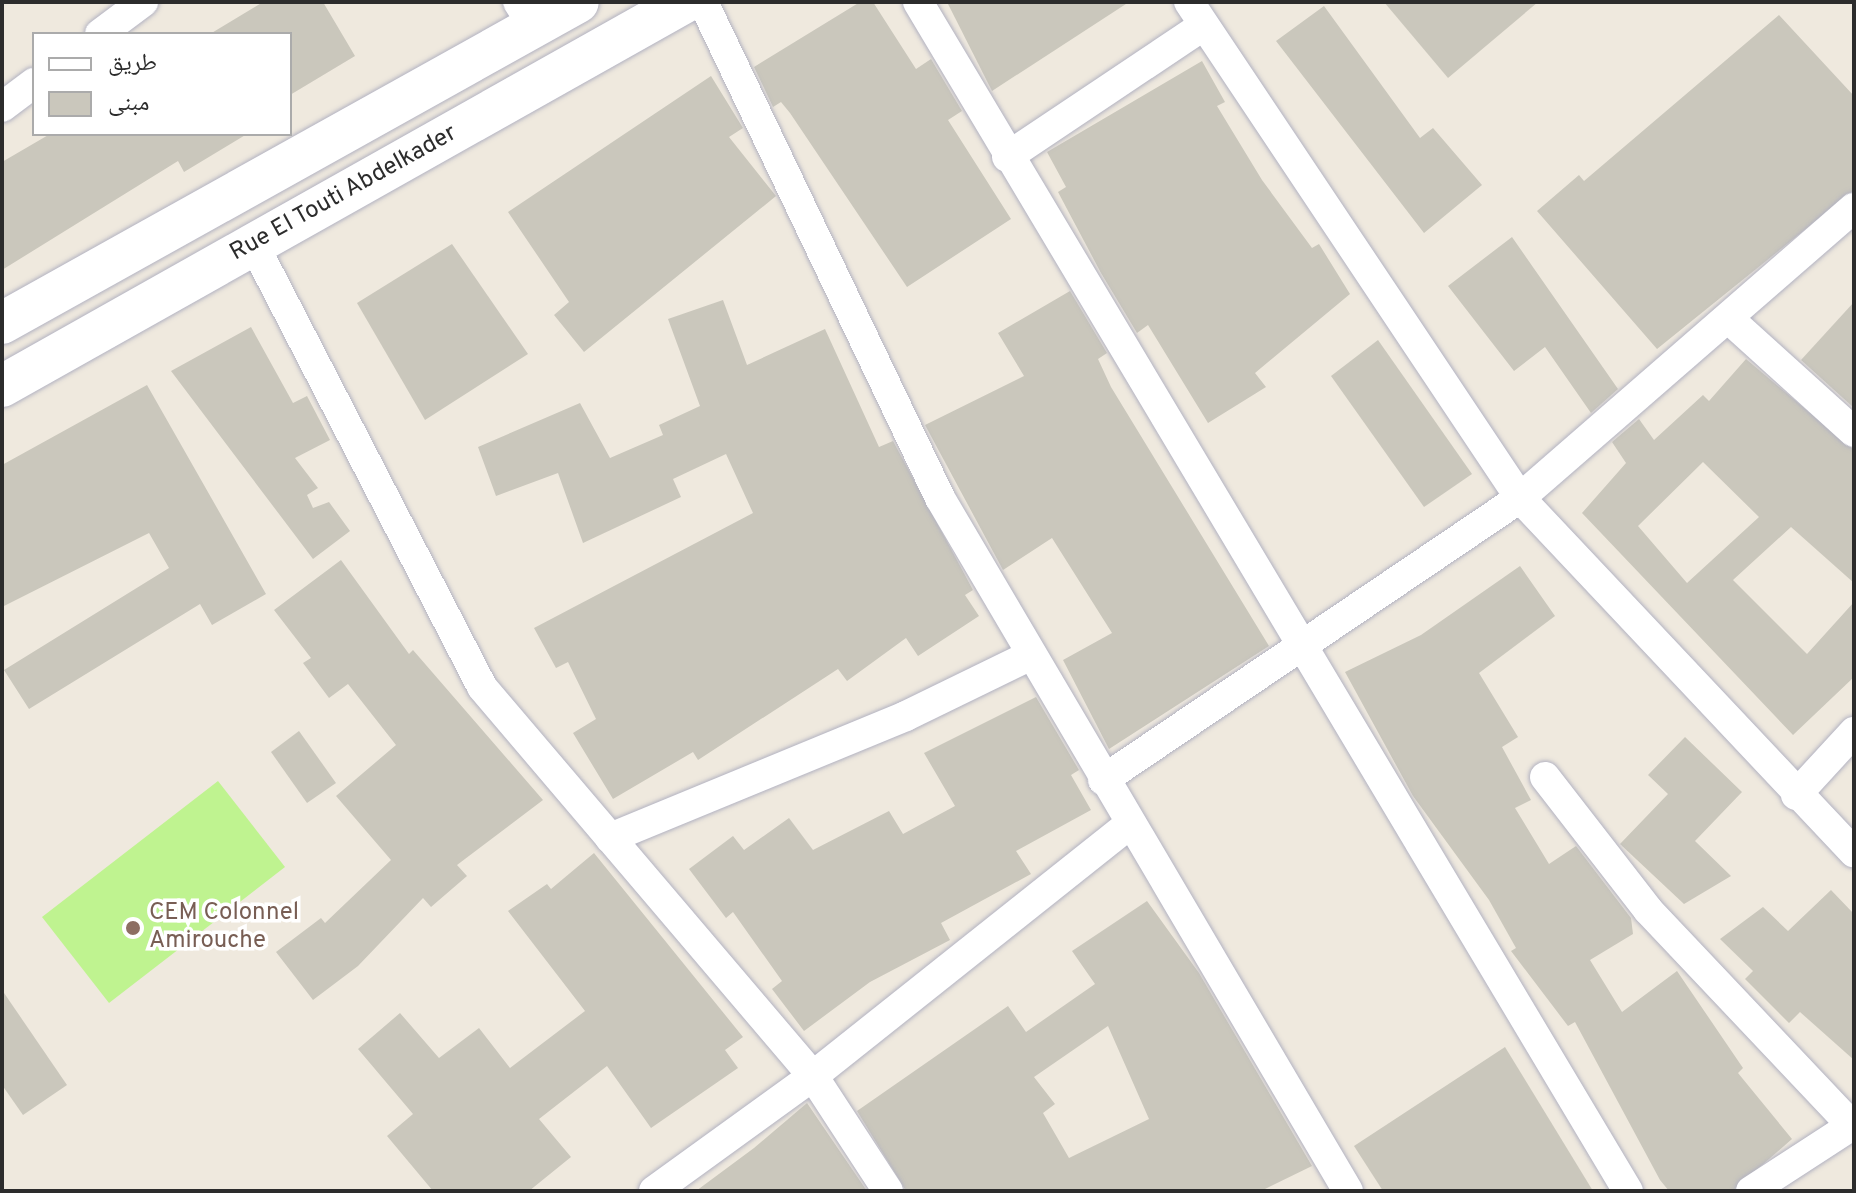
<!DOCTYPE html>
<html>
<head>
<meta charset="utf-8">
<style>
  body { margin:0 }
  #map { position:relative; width:1856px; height:1193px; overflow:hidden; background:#efe9de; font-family:Overpass,"Noto Naskh Arabic",sans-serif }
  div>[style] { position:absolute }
  .pitch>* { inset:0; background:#bff390 }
  .building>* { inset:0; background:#cac7bc }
  .roads { filter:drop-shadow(0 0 2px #b2b2c1) drop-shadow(0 0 2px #b2b2c1) }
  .street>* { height:30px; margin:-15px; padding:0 15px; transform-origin:15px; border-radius:15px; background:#fff }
  .secondary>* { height:42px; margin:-21px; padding:0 21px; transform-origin:21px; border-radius:21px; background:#fff }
  .dots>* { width:22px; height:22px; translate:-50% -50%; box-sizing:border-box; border:4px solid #fff; border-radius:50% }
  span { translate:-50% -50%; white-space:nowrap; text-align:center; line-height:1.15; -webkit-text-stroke:7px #fff; paint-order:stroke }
  .street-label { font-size:24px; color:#2c2c2c }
  .education-label { font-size:24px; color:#785e54 }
  .left { translate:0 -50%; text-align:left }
  .frame { position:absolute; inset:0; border:4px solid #2c2c2c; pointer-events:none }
  .legend { position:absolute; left:32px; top:32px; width:260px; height:104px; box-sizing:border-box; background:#fff; border:2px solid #ababab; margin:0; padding:10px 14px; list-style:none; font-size:24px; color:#2c2c2c }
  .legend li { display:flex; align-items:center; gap:16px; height:40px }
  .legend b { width:40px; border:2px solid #ababab }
</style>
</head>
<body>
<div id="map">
  <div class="pitch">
    <div style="clip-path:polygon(218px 781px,285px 867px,109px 1003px,42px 917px)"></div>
  </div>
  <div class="building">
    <div style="clip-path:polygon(263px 2px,323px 2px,355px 56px,290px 95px,290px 34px,210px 34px)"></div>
    <div style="clip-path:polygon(860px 2px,873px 2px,916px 69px,931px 59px,962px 111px,948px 120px,1011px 219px,907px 287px,790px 113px,781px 102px,773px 107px,754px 67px)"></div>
    <div style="clip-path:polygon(947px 2px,1129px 2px,992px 91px)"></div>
    <div style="clip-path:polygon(1384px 2px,1538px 2px,1448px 78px)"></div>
    <div style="clip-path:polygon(1324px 6px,1420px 138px,1433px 128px,1482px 185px,1424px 233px,1276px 41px)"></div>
    <div style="clip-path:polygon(1779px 15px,1854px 96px,1854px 190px,1657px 349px,1537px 211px,1579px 175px,1584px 181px)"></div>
    <div style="clip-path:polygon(1202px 61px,1225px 102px,1217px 106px,1262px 180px,1312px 248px,1319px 244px,1350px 294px,1255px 373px,1266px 387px,1208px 423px,1148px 325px,1137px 333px,1101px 273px,1058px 192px,1066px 187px,1047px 152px)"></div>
    <div style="clip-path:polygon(711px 76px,743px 128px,729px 137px,776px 196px,584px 352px,554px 315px,569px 302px,508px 212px)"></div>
    <div style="clip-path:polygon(50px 134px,247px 134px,184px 172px,178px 161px,2px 270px,2px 162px)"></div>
    <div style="clip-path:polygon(1512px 237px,1618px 389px,1591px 413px,1545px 347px,1514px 371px,1448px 286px)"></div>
    <div style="clip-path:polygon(452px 244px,528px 354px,425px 420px,357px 303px)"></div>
    <div style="clip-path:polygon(1070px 291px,1107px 353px,1098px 359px,1111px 387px,1269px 646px,1109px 749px,1063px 660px,1112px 633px,1052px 538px,1003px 570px,925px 425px,1024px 376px,998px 333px)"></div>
    <div style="clip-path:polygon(723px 300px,747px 365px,825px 329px,879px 447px,893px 441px,973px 590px,965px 595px,979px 616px,918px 656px,906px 638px,847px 681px,838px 669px,698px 760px,693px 752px,613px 799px,573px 733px,596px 719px,568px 662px,556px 668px,534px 628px,753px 513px,726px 454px,673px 479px,681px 497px,583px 543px,558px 473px,496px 496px,478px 447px,580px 403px,610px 458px,663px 435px,659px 425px,700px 406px,668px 319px)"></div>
    <div style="clip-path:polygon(1854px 302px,1854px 408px,1801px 360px)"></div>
    <div style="clip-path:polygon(251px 327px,293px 403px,307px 396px,330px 440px,295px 458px,318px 488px,307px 495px,313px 508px,329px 502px,350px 531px,313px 559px,171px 371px)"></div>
    <div style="clip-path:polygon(1378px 340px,1472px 474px,1424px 507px,1331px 376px)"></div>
    <div style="clip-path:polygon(evenodd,1746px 359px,1854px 450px,1854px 583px,1791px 527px,1733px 580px,1807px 654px,1854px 602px,1854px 677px,1793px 735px,1582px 513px,1626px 463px,1612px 442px,1639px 419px,1654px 440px,1703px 395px,1709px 401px,1746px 359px,1703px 462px,1759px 517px,1687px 583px,1638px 526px,1703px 462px)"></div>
    <div style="clip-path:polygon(147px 385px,266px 594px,212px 625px,200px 604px,29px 709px,4px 670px,169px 568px,149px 533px,2px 607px,2px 465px)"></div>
    <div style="clip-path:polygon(341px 560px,409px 654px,413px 650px,543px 800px,457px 865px,467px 876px,431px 907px,423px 898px,358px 966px,313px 1000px,276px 952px,321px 918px,325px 923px,391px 860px,336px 796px,396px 745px,348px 684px,329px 698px,303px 663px,311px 658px,274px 610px)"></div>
    <div style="clip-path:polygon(1520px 566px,1555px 616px,1479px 673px,1518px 737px,1502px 747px,1531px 800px,1515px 808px,1549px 864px,1576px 846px,1631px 918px,1633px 934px,1590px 960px,1622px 1012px,1677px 971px,1743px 1068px,1738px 1073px,1792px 1139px,1732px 1191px,1669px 1191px,1660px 1180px,1575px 1022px,1568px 1026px,1511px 951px,1516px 948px,1489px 900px,1413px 796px,1345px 672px,1421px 635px)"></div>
    <div style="clip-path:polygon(1036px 697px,1079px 770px,1071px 775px,1091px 810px,1016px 851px,1031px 874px,941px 923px,950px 940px,870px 982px,804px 1031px,772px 989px,782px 981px,733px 912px,726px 918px,689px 869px,733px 836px,744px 850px,789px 818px,813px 850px,889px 811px,903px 834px,955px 806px,924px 753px)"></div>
    <div style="clip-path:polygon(299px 731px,336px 783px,307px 803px,271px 752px)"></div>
    <div style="clip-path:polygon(1685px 737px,1742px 792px,1695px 841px,1731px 876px,1684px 904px,1620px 844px,1668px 794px,1648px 775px)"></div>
    <div style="clip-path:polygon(594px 853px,743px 1037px,725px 1050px,738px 1068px,651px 1128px,607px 1066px,539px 1119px,571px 1157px,529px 1191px,433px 1191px,387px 1136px,413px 1114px,358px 1049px,400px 1013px,439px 1058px,479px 1028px,510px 1068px,585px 1011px,508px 911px,547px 884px,551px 889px)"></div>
    <div style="clip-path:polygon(1831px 890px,1854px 914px,1854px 1060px,1800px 1012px,1789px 1023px,1745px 979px,1753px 971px,1720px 939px,1763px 907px,1788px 931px)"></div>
    <div style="clip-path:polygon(evenodd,1147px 901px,1199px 973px,1312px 1166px,1261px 1191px,906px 1191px,857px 1111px,1008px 1006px,1026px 1032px,1095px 984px,1072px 951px,1147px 901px,1108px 1026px,1149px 1119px,1069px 1158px,1043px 1113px,1055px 1104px,1034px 1077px,1108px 1026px)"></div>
    <div style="clip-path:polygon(2px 990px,67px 1085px,23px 1115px,2px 1085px)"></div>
    <div style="clip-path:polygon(1505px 1047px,1593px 1191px,1383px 1191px,1354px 1146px)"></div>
    <div style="clip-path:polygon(807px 1103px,867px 1191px,696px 1191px,754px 1148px)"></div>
  </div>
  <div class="roads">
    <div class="street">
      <div style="left:518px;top:2px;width:30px;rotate:57deg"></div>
      <div style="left:703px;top:2px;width:550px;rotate:64.46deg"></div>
      <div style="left:940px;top:498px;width:804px;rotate:59.51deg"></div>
      <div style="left:918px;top:2px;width:1385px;rotate:59.16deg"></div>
      <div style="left:1189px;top:2px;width:596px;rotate:56.28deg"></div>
      <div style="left:1520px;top:498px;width:487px;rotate:46.7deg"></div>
      <div style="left:100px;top:34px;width:54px;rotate:-36.7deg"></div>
      <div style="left:2px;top:107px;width:40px;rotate:-37deg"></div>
      <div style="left:1007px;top:157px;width:236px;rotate:-33.8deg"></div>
      <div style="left:254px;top:245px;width:497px;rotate:62.7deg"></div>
      <div style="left:482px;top:687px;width:511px;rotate:49.61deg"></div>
      <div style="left:813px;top:1076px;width:137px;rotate:56.9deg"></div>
      <div style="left:1730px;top:320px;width:167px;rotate:42.1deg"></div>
      <div style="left:1545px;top:777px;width:168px;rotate:52.2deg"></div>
      <div style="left:1648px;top:910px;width:300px;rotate:46.6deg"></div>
      <div style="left:1103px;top:780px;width:503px;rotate:-34.07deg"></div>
      <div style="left:1520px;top:498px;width:442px;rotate:-41deg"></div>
      <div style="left:1796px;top:795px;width:86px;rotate:-47.4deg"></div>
      <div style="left:610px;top:838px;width:320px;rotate:-22.4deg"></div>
      <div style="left:906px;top:716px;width:139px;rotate:-26deg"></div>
      <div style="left:654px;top:1191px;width:196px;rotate:-35.9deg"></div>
      <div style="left:813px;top:1076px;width:403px;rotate:-38.5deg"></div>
      <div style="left:1751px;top:1191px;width:123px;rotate:-33deg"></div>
    </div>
    <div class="secondary">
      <div style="left:2px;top:323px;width:659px;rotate:-29.13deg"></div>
      <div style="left:2px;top:386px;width:784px;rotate:-29.35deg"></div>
    </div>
  </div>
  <div class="dots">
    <div style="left:133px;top:928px;background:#8d6e63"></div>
  </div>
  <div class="street-label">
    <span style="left:344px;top:194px;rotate:-29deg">Rue El Touti Abdelkader</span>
  </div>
  <div class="education-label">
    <span class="left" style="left:149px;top:928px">CEM Colonnel<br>Amirouche</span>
  </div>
  <div class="frame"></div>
  <ul class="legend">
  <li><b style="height:10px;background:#fff"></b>طريق</li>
  <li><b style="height:22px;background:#cac7bc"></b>مبنى</li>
  </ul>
</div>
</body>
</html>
